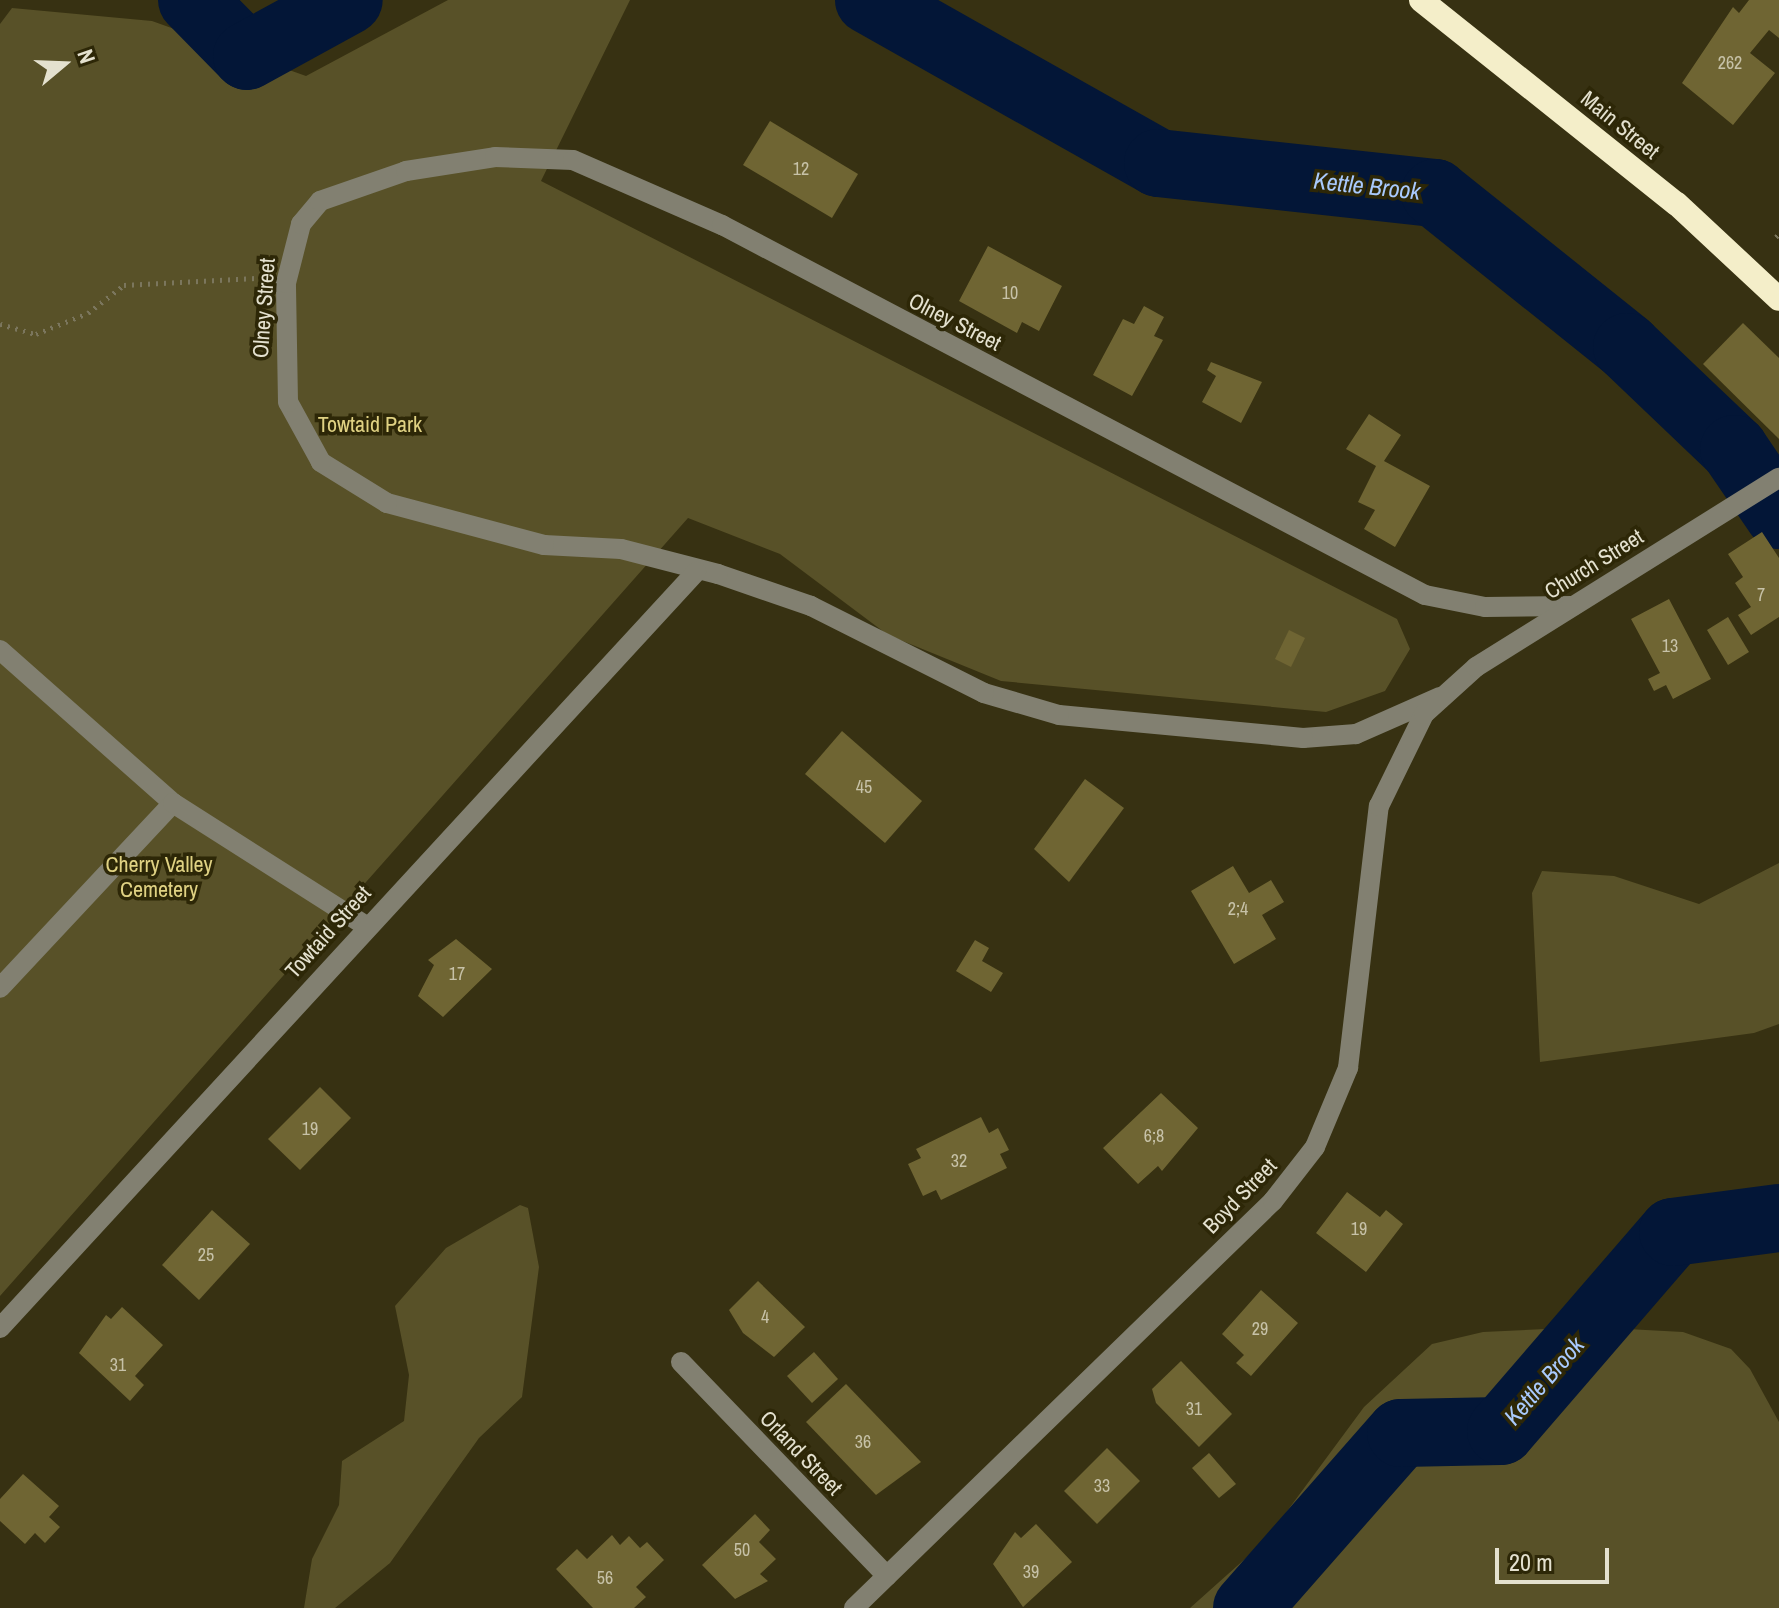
<!DOCTYPE html>
<html>
<head>
<meta charset="utf-8">
<style>
  body { margin:0 }
  #map { position:relative; width:1779px; height:1608px; overflow:hidden; background:#373112; font-family:"Archivo Narrow",sans-serif }
  div>[style] { position:absolute }
  .green>* { inset:0; background:#585128 }
  .river>* { height:68px; margin:-34px; padding:0 34px; transform-origin:34px; border-radius:34px; background:#031637 }
  .building>* { inset:0; background:#6f6533 }
  .path>* { height:5px; margin-top:-2.5px; transform-origin:0; background:repeating-linear-gradient(90deg,#7b765d 0 2px,transparent 0 8px) }
  .minor>* { height:20px; margin:-10px; padding:0 10px; transform-origin:10px; border-radius:10px; background:#828071 }
  .highway>* { height:24px; margin:-12px; padding:0 12px; transform-origin:12px; border-radius:12px; background:#f4eec9 }
  span { translate:-50% -50%; white-space:nowrap; text-align:center; line-height:1.15; -webkit-text-stroke:7px #2d2707; paint-order:stroke }
  .number-label { font-size:18px; color:#c7c2a8 }
  .number-label span { -webkit-text-stroke-width:0 }
  .street-label { font-size:22px; color:#e4e1cf }
  .park-label { font-size:22px; color:#e0d283 }
  .water-label { font-size:24px; color:#a9cafd; font-style:italic }
  .north { position:absolute; left:24px; top:24px; width:80px; height:80px; -webkit-text-stroke:6px #2d2707; paint-order:stroke; rotate:71deg; font-size:22px; font-weight:700; line-height:32px; text-align:center; color:#e4e1cf }
  .north::after { content:''; display:block; margin:auto; width:28px; height:36px; background:#e4e1cf; clip-path:polygon(50% 0,100% 100%,50% 72%,0 100%) }
  .scale { position:absolute; left:1495px; top:1548px; width:114px; height:36px; box-sizing:border-box; border:4px solid #e4e1cf; border-top:0; padding-left:10px; font-size:24px; line-height:28px; white-space:nowrap; color:#e4e1cf; -webkit-text-stroke:6px #2d2707; paint-order:stroke }
</style>
</head>
<body>
<div id="map">
  <div class="green">
    <div style="clip-path:polygon(448px 0,630px 0,541px 181px,1397px 619px,1410px 649px,1385px 691px,1326px 712px,1001px 681px,888px 635px,780px 554px,688px 518px,0 1296px,0 24px,12px 8px,152px 21px,306px 76px)"></div>
    <div style="clip-path:polygon(1779px 863px,1779px 1024px,1754px 1033px,1540px 1062px,1532px 893px,1542px 871px,1614px 876px,1699px 904px)"></div>
    <div style="clip-path:polygon(520px 1205px,528px 1208px,539px 1267px,522px 1397px,479px 1438px,390px 1563px,335px 1608px,304px 1608px,312px 1559px,339px 1505px,342px 1461px,404px 1421px,409px 1375px,395px 1306px,446px 1248px)"></div>
    <div style="clip-path:polygon(1590px 1327px,1683px 1332px,1731px 1349px,1750px 1369px,1779px 1422px,1779px 1608px,1190px 1608px,1265px 1541px,1364px 1407px,1432px 1344px,1483px 1332px)"></div>
  </div>
  <div class="river">
    <div style="left:192px;top:0;width:78px;rotate:45.5deg"></div>
    <div style="left:247px;top:56px;width:116px;rotate:-28.8deg"></div>
    <div style="left:869px;top:0;width:332px;rotate:29.4deg"></div>
    <div style="left:1158px;top:163px;width:279px;rotate:6.2deg"></div>
    <div style="left:1435px;top:193px;width:246px;rotate:38.7deg"></div>
    <div style="left:1627px;top:347px;width:148px;rotate:43.6deg"></div>
    <div style="left:1734px;top:449px;width:80px;rotate:55.7deg"></div>
    <div style="left:1247px;top:1608px;width:233px;rotate:-48.7deg"></div>
    <div style="left:1401px;top:1433px;width:100px;rotate:-1.1deg"></div>
    <div style="left:1501px;top:1431px;width:263px;rotate:-49.2deg"></div>
    <div style="left:1673px;top:1232px;width:107px;rotate:-7.5deg"></div>
  </div>
  <div class="building">
    <div style="clip-path:polygon(1749px 0,1779px 0,1779px 38px,1769px 30px,1750px 53px,1775px 73px,1733px 125px,1682px 83px,1733px 7px,1739px 13px)"></div>
    <div style="clip-path:polygon(770px 121px,858px 174px,832px 218px,743px 165px)"></div>
    <div style="clip-path:polygon(988px 246px,1062px 286px,1039px 331px,1022px 322px,1017px 333px,959px 301px)"></div>
    <div style="clip-path:polygon(1144px 306px,1164px 317px,1154px 336px,1163px 340px,1132px 396px,1093px 375px,1123px 319px,1134px 324px)"></div>
    <div style="clip-path:polygon(1743px 323px,1779px 358px,1779px 439px,1703px 364px)"></div>
    <div style="clip-path:polygon(1211px 362px,1262px 382px,1241px 423px,1202px 402px,1216px 376px,1207px 370px)"></div>
    <div style="clip-path:polygon(1369px 414px,1401px 435px,1384px 461px,1430px 486px,1395px 547px,1364px 529px,1375px 510px,1358px 502px,1376px 466px,1346px 449px)"></div>
    <div style="clip-path:polygon(1762px 532px,1779px 558px,1779px 617px,1751px 635px,1738px 615px,1751px 607px,1735px 583px,1743px 577px,1728px 554px)"></div>
    <div style="clip-path:polygon(1669px 599px,1711px 679px,1673px 699px,1666px 685px,1654px 691px,1648px 679px,1660px 673px,1631px 619px)"></div>
    <div style="clip-path:polygon(1728px 617px,1749px 652px,1728px 665px,1707px 630px)"></div>
    <div style="clip-path:polygon(1289px 630px,1305px 638px,1291px 667px,1275px 659px)"></div>
    <div style="clip-path:polygon(842px 731px,922px 801px,885px 843px,805px 774px)"></div>
    <div style="clip-path:polygon(1085px 779px,1124px 808px,1069px 882px,1034px 849px)"></div>
    <div style="clip-path:polygon(1233px 866px,1249px 893px,1271px 880px,1284px 902px,1262px 915px,1276px 939px,1234px 964px,1191px 891px)"></div>
    <div style="clip-path:polygon(456px 939px,492px 969px,443px 1017px,418px 996px,434px 965px,428px 960px)"></div>
    <div style="clip-path:polygon(975px 940px,989px 948px,982px 961px,1003px 973px,991px 992px,956px 971px)"></div>
    <div style="clip-path:polygon(320px 1087px,351px 1118px,300px 1170px,268px 1139px)"></div>
    <div style="clip-path:polygon(1161px 1093px,1198px 1128px,1162px 1171px,1158px 1166px,1138px 1184px,1103px 1148px)"></div>
    <div style="clip-path:polygon(981px 1117px,989px 1133px,998px 1128px,1009px 1150px,1000px 1154px,1007px 1168px,941px 1200px,936px 1190px,923px 1196px,908px 1164px,921px 1158px,916px 1149px)"></div>
    <div style="clip-path:polygon(1347px 1192px,1380px 1217px,1386px 1210px,1403px 1224px,1366px 1272px,1316px 1233px)"></div>
    <div style="clip-path:polygon(212px 1210px,250px 1244px,199px 1300px,162px 1265px)"></div>
    <div style="clip-path:polygon(758px 1281px,805px 1327px,774px 1357px,743px 1333px,729px 1310px)"></div>
    <div style="clip-path:polygon(1261px 1290px,1298px 1323px,1251px 1376px,1236px 1363px,1244px 1355px,1222px 1334px)"></div>
    <div style="clip-path:polygon(122px 1307px,163px 1345px,135px 1376px,144px 1385px,130px 1401px,79px 1353px,106px 1315px,111px 1319px)"></div>
    <div style="clip-path:polygon(814px 1352px,838px 1379px,812px 1403px,787px 1376px)"></div>
    <div style="clip-path:polygon(1181px 1361px,1232px 1414px,1199px 1447px,1156px 1403px,1152px 1389px)"></div>
    <div style="clip-path:polygon(846px 1384px,921px 1462px,876px 1495px,806px 1422px)"></div>
    <div style="clip-path:polygon(1107px 1448px,1140px 1481px,1097px 1524px,1064px 1491px)"></div>
    <div style="clip-path:polygon(1209px 1453px,1236px 1484px,1219px 1498px,1192px 1468px)"></div>
    <div style="clip-path:polygon(23px 1474px,59px 1506px,49px 1517px,60px 1527px,45px 1543px,35px 1533px,25px 1544px,0 1521px,0 1499px)"></div>
    <div style="clip-path:polygon(755px 1514px,770px 1530px,759px 1542px,776px 1559px,760px 1574px,768px 1581px,735px 1599px,702px 1565px)"></div>
    <div style="clip-path:polygon(1036px 1524px,1072px 1562px,1023px 1607px,993px 1564px,1015px 1532px,1021px 1538px)"></div>
    <div style="clip-path:polygon(612px 1535px,620px 1545px,629px 1536px,640px 1548px,647px 1542px,664px 1560px,636px 1587px,646px 1597px,634px 1608px,593px 1608px,556px 1569px,577px 1549px,587px 1559px)"></div>
  </div>
  <div class="path">
    <div style="left:1776px;top:237px;width:4px;rotate:-45deg"></div>
    <div style="left:0;top:324px;width:37px;rotate:16deg"></div>
    <div style="left:36px;top:334px;width:56px;rotate:-22deg"></div>
    <div style="left:88px;top:313px;width:46px;rotate:-37.9deg"></div>
    <div style="left:124px;top:285px;width:135px;rotate:-3deg"></div>
  </div>
  <div class="minor">
    <div style="left:0;top:650px;width:231px;rotate:41.5deg"></div>
    <div style="left:173px;top:803px;width:253px;rotate:133.1deg"></div>
    <div style="left:1440px;top:697px;width:92px;rotate:156.2deg"></div>
    <div style="left:1356px;top:734px;width:53px;rotate:175.7deg"></div>
    <div style="left:1303px;top:738px;width:245px;rotate:-174.6deg"></div>
    <div style="left:1059px;top:715px;width:78px;rotate:-163.7deg"></div>
    <div style="left:984px;top:693px;width:194px;rotate:-153.3deg"></div>
    <div style="left:811px;top:606px;width:98px;rotate:-161deg"></div>
    <div style="left:718px;top:574px;width:100px;rotate:-165.5deg"></div>
    <div style="left:621px;top:549px;width:77px;rotate:-177deg"></div>
    <div style="left:544px;top:545px;width:163px;rotate:-165deg"></div>
    <div style="left:387px;top:503px;width:78px;rotate:-148.2deg"></div>
    <div style="left:321px;top:462px;width:68px;rotate:-118.8deg"></div>
    <div style="left:288px;top:402px;width:119px;rotate:-91deg"></div>
    <div style="left:286px;top:283px;width:61px;rotate:-75.7deg"></div>
    <div style="left:301px;top:224px;width:30px;rotate:-50deg"></div>
    <div style="left:320px;top:201px;width:91px;rotate:-19.2deg"></div>
    <div style="left:406px;top:171px;width:90px;rotate:-8.9deg"></div>
    <div style="left:495px;top:157px;width:78px;rotate:2.2deg"></div>
    <div style="left:573px;top:160px;width:163px;rotate:23.6deg"></div>
    <div style="left:722px;top:225px;width:794px;rotate:27.76deg"></div>
    <div style="left:1425px;top:595px;width:61px;rotate:11.3deg"></div>
    <div style="left:1485px;top:607px;width:88px;rotate:-0.7deg"></div>
    <div style="left:173px;top:803px;width:229px;rotate:32.5deg"></div>
    <div style="left:0;top:1328px;width:1028px;rotate:-47.37deg"></div>
    <div style="left:681px;top:1362px;width:297px;rotate:46.1deg"></div>
    <div style="left:854px;top:1608px;width:584px;rotate:-44.17deg"></div>
    <div style="left:1273px;top:1201px;width:68px;rotate:-52.1deg"></div>
    <div style="left:1315px;top:1147px;width:86px;rotate:-67.3deg"></div>
    <div style="left:1348px;top:1068px;width:264px;rotate:-83.3deg"></div>
    <div style="left:1379px;top:806px;width:102px;rotate:-63.9deg"></div>
    <div style="left:1424px;top:714px;width:70px;rotate:-42.1deg"></div>
    <div style="left:1476px;top:667px;width:357px;rotate:-32deg"></div>
  </div>
  <div class="highway">
    <div style="left:1421px;top:0;width:327px;rotate:38.6deg"></div>
    <div style="left:1677px;top:204px;width:139px;rotate:43deg"></div>
  </div>
  <div class="number-label">
    <span style="left:1730px;top:63px">262</span>
    <span style="left:801px;top:169px">12</span>
    <span style="left:1010px;top:293px">10</span>
    <span style="left:1761px;top:595px">7</span>
    <span style="left:1670px;top:646px">13</span>
    <span style="left:864px;top:787px">45</span>
    <span style="left:1238px;top:909px">2;4</span>
    <span style="left:457px;top:974px">17</span>
    <span style="left:310px;top:1129px">19</span>
    <span style="left:1154px;top:1136px">6;8</span>
    <span style="left:959px;top:1161px">32</span>
    <span style="left:1359px;top:1229px">19</span>
    <span style="left:206px;top:1255px">25</span>
    <span style="left:765px;top:1317px">4</span>
    <span style="left:1260px;top:1329px">29</span>
    <span style="left:118px;top:1365px">31</span>
    <span style="left:1194px;top:1409px">31</span>
    <span style="left:863px;top:1442px">36</span>
    <span style="left:1102px;top:1486px">33</span>
    <span style="left:742px;top:1550px">50</span>
    <span style="left:1031px;top:1572px">39</span>
    <span style="left:605px;top:1578px">56</span>
  </div>
  <div class="street-label">
    <span style="left:1620px;top:125px;rotate:39deg">Main Street</span>
    <span style="left:264px;top:308px;rotate:-86deg">Olney Street</span>
    <span style="left:955px;top:322px;rotate:27deg">Olney Street</span>
    <span style="left:1594px;top:564px;rotate:-32deg">Church Street</span>
    <span style="left:328px;top:932px;rotate:-48deg">Towtaid Street</span>
    <span style="left:1240px;top:1196px;rotate:-46deg">Boyd Street</span>
    <span style="left:801px;top:1453px;rotate:46deg">Orland Street</span>
  </div>
  <div class="park-label">
    <span style="left:370px;top:425px">Towtaid Park</span>
    <span style="left:159px;top:877px">Cherry Valley<br>Cemetery</span>
  </div>
  <div class="water-label">
    <span style="left:1367px;top:186px;rotate:6deg">Kettle Brook</span>
    <span style="left:1544px;top:1381px;rotate:-49deg">Kettle Brook</span>
  </div>
  <div class="north">N</div>
  <div class="scale">20 m</div>
</div>
</body>
</html>
